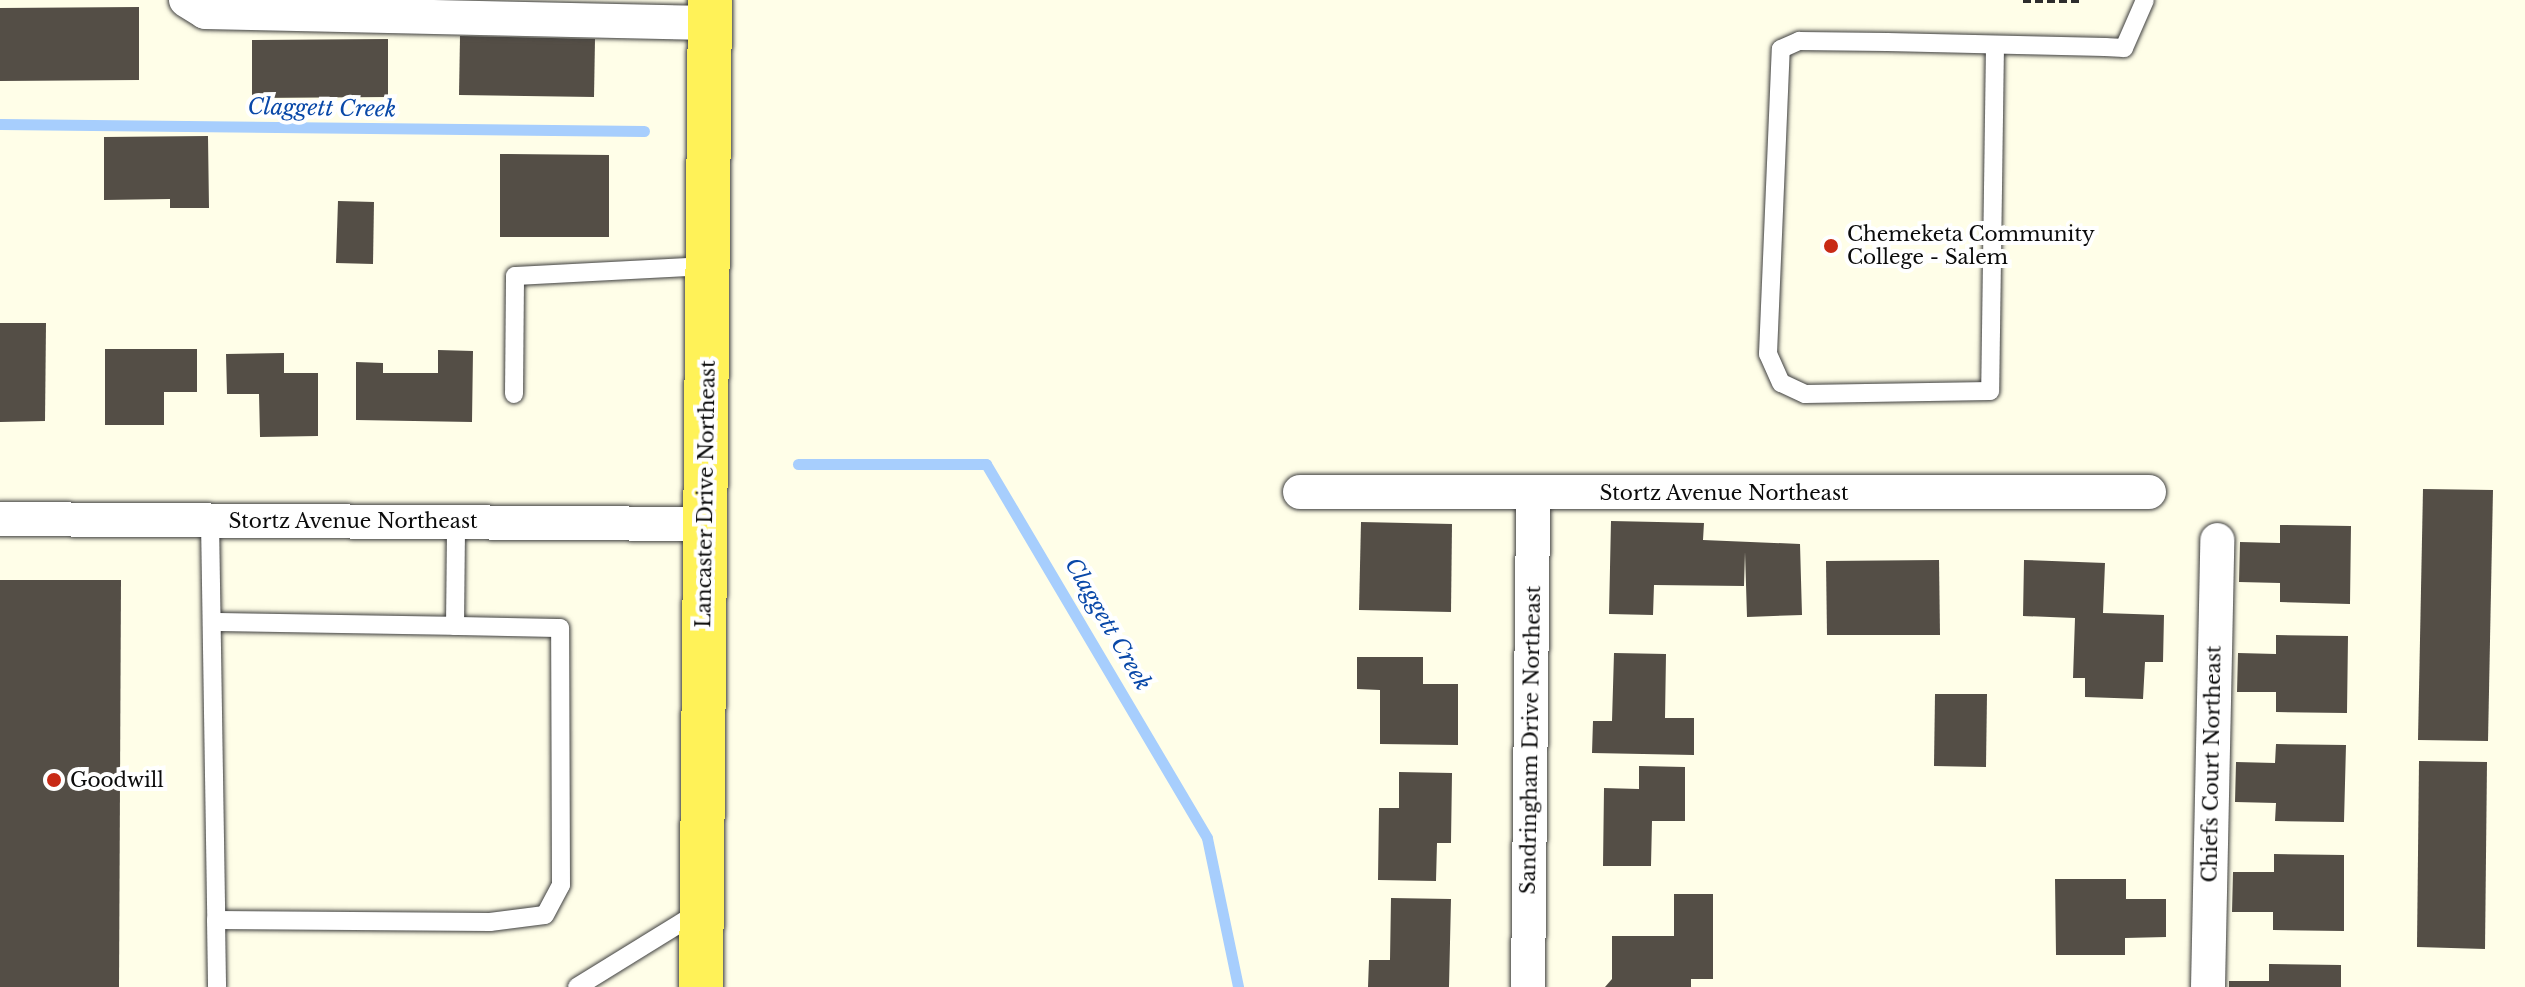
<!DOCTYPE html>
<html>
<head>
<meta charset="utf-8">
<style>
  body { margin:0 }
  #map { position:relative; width:2525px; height:987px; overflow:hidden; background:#fffee8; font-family:"Libre Baskerville",serif }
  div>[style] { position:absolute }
  .stream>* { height:11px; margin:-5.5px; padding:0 5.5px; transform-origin:5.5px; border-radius:5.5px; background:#a7cefd }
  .building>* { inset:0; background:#544e46 }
  .path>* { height:5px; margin-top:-2.5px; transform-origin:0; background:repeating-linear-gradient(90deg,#2d2d2d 0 8px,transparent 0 12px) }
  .roads { filter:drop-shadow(0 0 2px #3e3e3e) drop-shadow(0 0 2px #3e3e3e) }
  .lane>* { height:18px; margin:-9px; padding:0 9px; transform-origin:9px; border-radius:9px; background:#fff }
  .street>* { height:34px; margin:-17px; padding:0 17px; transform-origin:17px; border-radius:17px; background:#fff }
  .primary>* { height:44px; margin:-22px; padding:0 22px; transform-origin:22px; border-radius:22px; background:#fff258 }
  .dots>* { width:22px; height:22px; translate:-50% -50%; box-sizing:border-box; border:4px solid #fff; border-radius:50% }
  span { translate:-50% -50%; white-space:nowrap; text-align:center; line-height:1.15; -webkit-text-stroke:8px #fff; paint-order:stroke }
  .poi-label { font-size:20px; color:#0b0b0b }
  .left { translate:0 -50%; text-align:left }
  .street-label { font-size:20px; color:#0b0b0b }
  .water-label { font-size:22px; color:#0948a8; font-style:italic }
</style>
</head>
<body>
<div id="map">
  <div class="stream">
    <div style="left:0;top:124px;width:644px;rotate:0.62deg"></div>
    <div style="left:798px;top:464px;width:188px"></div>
    <div style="left:986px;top:464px;width:434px;rotate:59.4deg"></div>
    <div style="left:1207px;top:838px;width:152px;rotate:78.2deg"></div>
  </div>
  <div class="building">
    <div style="clip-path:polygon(139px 7px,139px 80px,0 81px,0 8px)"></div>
    <div style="clip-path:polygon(460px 36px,595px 39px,594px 97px,459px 95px)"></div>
    <div style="clip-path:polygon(388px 39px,388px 97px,252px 98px,252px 40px)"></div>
    <div style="clip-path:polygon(208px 136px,209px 208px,170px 208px,170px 199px,104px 200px,104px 137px)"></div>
    <div style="clip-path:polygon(500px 154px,609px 155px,609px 237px,500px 237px)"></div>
    <div style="clip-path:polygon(338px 201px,374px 202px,373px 264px,336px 263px)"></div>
    <div style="clip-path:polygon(0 323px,46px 323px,45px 421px,0 422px)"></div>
    <div style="clip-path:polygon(105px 349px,197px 349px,197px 392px,164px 392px,164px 425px,105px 425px)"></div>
    <div style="clip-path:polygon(438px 350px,473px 351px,472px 422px,356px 420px,356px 362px,383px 363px,383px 373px,438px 373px)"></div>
    <div style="clip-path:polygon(284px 353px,284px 373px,318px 373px,318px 436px,260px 437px,259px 394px,227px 394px,226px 354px)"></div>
    <div style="clip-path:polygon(2423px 489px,2493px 490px,2488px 741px,2418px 740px)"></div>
    <div style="clip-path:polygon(1611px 521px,1704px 523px,1703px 540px,1800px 544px,1802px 615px,1747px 617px,1745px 552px,1744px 586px,1654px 585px,1653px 615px,1609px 614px)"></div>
    <div style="clip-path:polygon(1361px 522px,1452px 524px,1451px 612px,1359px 610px)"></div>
    <div style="clip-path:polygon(2280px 525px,2351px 526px,2350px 604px,2280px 602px,2280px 583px,2239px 582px,2240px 542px,2280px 543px)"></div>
    <div style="clip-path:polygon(1939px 560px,1940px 635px,1827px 635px,1826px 561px)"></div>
    <div style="clip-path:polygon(2024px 560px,2105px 563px,2103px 613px,2164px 615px,2163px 662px,2145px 662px,2143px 699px,2085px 697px,2085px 678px,2073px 678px,2075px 618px,2023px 616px)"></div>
    <div style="clip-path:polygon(0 580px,121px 580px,119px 987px,0 987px)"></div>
    <div style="clip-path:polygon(2276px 635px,2348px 636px,2347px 713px,2276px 712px,2276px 692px,2237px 692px,2238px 653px,2276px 654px)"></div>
    <div style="clip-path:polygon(1614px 653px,1666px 654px,1665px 718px,1694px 718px,1694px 755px,1592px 753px,1593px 721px,1612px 721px)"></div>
    <div style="clip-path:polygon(1357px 657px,1423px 657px,1423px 684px,1458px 684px,1458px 745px,1380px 744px,1380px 690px,1357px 689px)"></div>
    <div style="clip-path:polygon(1935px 694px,1987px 694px,1986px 767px,1934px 766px)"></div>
    <div style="clip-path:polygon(2276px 744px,2346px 745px,2344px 822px,2275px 821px,2276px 803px,2235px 802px,2236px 762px,2275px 763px)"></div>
    <div style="clip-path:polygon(2419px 761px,2487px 762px,2485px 949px,2417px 947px)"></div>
    <div style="clip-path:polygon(1639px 766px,1685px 767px,1685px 821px,1652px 821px,1651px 866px,1603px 866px,1604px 788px,1639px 789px)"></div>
    <div style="clip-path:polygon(1399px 772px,1452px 773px,1451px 843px,1437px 843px,1436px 881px,1378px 880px,1379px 808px,1399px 808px)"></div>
    <div style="clip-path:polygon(2274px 854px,2344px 855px,2344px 931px,2273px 930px,2273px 912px,2232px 912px,2233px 872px,2274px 872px)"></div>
    <div style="clip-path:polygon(2055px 879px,2126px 879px,2126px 899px,2166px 899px,2166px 937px,2125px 938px,2125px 955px,2056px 955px)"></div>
    <div style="clip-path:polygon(1674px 894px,1713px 894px,1713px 979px,1691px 979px,1691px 987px,1605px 987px,1612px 979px,1612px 936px,1674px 936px)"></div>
    <div style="clip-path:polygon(1391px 898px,1451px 899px,1449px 987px,1368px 987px,1369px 960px,1390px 960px)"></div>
    <div style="clip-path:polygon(2269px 964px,2341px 965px,2341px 987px,2229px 987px,2229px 981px,2269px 981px)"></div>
  </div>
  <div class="path">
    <div style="left:2023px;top:0;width:56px"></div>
  </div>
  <div class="roads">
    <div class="lane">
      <div style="left:1995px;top:45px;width:346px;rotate:90.8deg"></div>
      <div style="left:1990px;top:391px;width:185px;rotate:179.1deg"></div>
      <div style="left:1805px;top:394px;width:26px;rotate:-155deg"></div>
      <div style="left:1781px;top:383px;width:32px;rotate:-114deg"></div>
      <div style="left:1768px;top:354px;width:305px;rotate:-87.6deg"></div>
      <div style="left:1781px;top:49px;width:20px;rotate:-24deg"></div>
      <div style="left:1799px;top:41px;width:88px;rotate:0.7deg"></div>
      <div style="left:1887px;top:42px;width:218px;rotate:1.3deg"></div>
      <div style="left:2105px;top:47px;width:19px;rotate:3deg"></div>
      <div style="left:2124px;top:48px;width:52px;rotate:-66.4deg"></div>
      <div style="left:514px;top:394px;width:118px;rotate:-89.5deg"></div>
      <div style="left:515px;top:276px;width:193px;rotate:-3deg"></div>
      <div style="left:210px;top:521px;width:399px;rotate:89.1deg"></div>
      <div style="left:216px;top:920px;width:274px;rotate:0.4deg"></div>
      <div style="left:490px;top:922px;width:55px;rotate:-7.3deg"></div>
      <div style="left:545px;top:915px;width:34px;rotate:-62deg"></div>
      <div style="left:561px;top:885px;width:257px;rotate:-90.2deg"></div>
      <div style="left:560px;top:628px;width:105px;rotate:-178.9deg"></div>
      <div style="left:455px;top:626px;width:104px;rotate:-89.4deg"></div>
      <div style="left:212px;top:622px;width:243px;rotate:0.9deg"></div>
      <div style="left:216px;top:920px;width:67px;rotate:89.1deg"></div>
      <div style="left:577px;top:987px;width:145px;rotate:-31.7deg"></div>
    </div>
    <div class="street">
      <div style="left:186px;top:0;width:22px;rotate:32deg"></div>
      <div style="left:205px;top:12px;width:505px;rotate:1.25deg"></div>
      <div style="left:1300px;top:492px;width:849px"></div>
      <div style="left:0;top:519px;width:706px;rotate:0.41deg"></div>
      <div style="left:1528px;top:987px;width:494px;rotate:-89.4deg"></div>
      <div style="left:2208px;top:987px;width:447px;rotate:-88.8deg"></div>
    </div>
    <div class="primary">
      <div style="left:701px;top:987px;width:987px;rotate:-89.48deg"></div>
    </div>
  </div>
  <div class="dots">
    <div style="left:1831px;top:246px;background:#c82a16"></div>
    <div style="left:54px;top:780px;background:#c82a16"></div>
  </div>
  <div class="poi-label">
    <span class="left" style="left:1847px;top:246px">Chemeketa Community<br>College - Salem</span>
    <span class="left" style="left:70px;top:780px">Goodwill</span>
  </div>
  <div class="street-label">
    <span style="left:1724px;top:493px">Stortz Avenue Northeast</span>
    <span style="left:706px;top:494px;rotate:-89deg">Lancaster Drive Northeast</span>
    <span style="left:353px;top:521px">Stortz Avenue Northeast</span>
    <span style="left:1531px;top:740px;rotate:-89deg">Sandringham Drive Northeast</span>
    <span style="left:2212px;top:764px;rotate:-89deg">Chiefs Court Northeast</span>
  </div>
  <div class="water-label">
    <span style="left:322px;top:108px;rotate:1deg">Claggett Creek</span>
    <span style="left:1108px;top:624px;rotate:60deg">Claggett Creek</span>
  </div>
</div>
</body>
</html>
